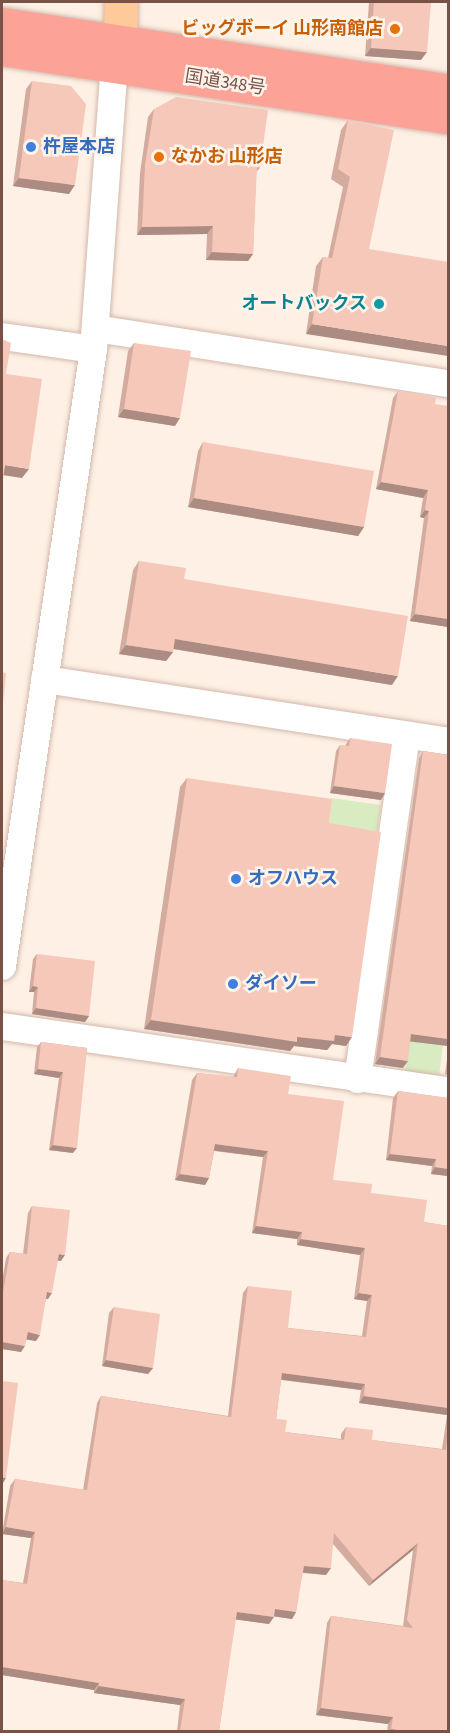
<!DOCTYPE html>
<html>
<head>
<meta charset="utf-8">
<style>
  body { margin:0 }
  #map { position:relative; width:450px; height:1733px; overflow:hidden; background:#fef0e4; font-family:"Source Sans 3","Noto Sans JP",sans-serif }
  div>[style] { position:absolute }
  .green>* { inset:0; background:#d9ecc1 }
  .roads { filter:drop-shadow(0 0 2px #d2b7ab) drop-shadow(0 0 2px #d2b7ab) }
  .minor>* { height:27px; margin:-13.5px; padding:0 13.5px; transform-origin:13.5px; border-radius:13.5px; background:#fff }
  .major>* { height:33px; margin:-16.5px; padding:0 16.5px; transform-origin:16.5px; border-radius:16.5px; background:#ffca99 }
  .highway>* { height:33px; margin:-16.5px; padding:0 16.5px; transform-origin:16.5px; border-radius:16.5px; background:#fca296 }
  .wall>* { inset:0; background:#d3ac9f }
  .shaded-wall>* { inset:0; background:#ac8c82 }
  .building>* { inset:0; background:#f5c8b9 }
  .dots>* { width:16px; height:16px; translate:-50% -50%; box-sizing:border-box; border:3px solid #fff4eb; border-radius:50% }
  span { translate:-50% -50%; white-space:nowrap; text-align:center; line-height:1.15; -webkit-text-stroke:5px #fff4eb; paint-order:stroke }
  .food-label { font-size:18px; color:#c56008; font-weight:700 }
  .right { translate:-100% -50%; text-align:right }
  .left { translate:0 -50%; text-align:left }
  .street-label { font-size:18px; color:#785147 }
  .shop-label { font-size:18px; color:#366cbe; font-weight:700 }
  .culture-label { font-size:18px; color:#0d838f; font-weight:700 }
  .frame { position:absolute; inset:0; border:3px solid #785147; pointer-events:none }
</style>
</head>
<body>
<div id="map">
  <div class="green">
    <div style="clip-path:polygon(331px 798px,381px 805px,377px 833px,327px 826px)"></div>
    <div style="clip-path:polygon(410px 1023px,445px 1027px,439px 1076px,405px 1072px)"></div>
  </div>
  <div class="roads">
    <div class="minor">
      <div style="left:95px;top:328px;width:357px;rotate:8.9deg"></div>
      <div style="left:2px;top:336px;width:92px;rotate:8.1deg"></div>
      <div style="left:44px;top:679px;width:409px;rotate:8.7deg"></div>
      <div style="left:2px;top:966px;width:624px;rotate:-81.61deg"></div>
      <div style="left:93px;top:349px;width:284px;rotate:-85.8deg"></div>
      <div style="left:2px;top:1026px;width:451px;rotate:8.2deg"></div>
      <div style="left:357px;top:1079px;width:347px;rotate:-81.9deg"></div>
    </div>
    <div class="major">
      <div style="left:114px;top:66px;width:26px;rotate:-77deg"></div>
      <div style="left:120px;top:41px;width:39px;rotate:-89deg"></div>
    </div>
    <div class="highway">
      <div style="left:2px;top:24px;width:451px;rotate:8.5deg"></div>
      <div style="left:2px;top:49px;width:451px;rotate:8.7deg"></div>
    </div>
  </div>
  <div class="wall">
    <div style="clip-path:polygon(369px 2px,431px 2px,421px 60px,365px 56px)"></div>
    <div style="clip-path:polygon(32px 81px,69px 194px,13px 186px,26px 89px)"></div>
    <div style="clip-path:polygon(154px 109px,260px 168px,256px 172px,253px 254px,248px 261px,206px 260px,207px 234px,137px 235px,140px 173px,148px 117px)"></div>
    <div style="clip-path:polygon(348px 120px,369px 249px,306px 334px,316px 266px,323px 257px,328px 258px,343px 187px,331px 179px,341px 130px)"></div>
    <div style="clip-path:polygon(134px 343px,175px 426px,118px 417px,128px 351px)"></div>
    <div style="clip-path:polygon(398px 391px,435px 404px,448px 627px,410px 621px,424px 518px,420px 517px,423px 498px,376px 489px,393px 398px)"></div>
    <div style="clip-path:polygon(203px 442px,364px 527px,358px 536px,188px 507px,198px 451px)"></div>
    <div style="clip-path:polygon(139px 561px,184px 579px,392px 685px,173px 649px,173px 652px,166px 661px,119px 654px,133px 570px)"></div>
    <div style="clip-path:polygon(350px 738px,381px 800px,330px 793px,336px 751px,340px 745px,345px 746px)"></div>
    <div style="clip-path:polygon(423px 751px,448px 755px,448px 1046px,410px 1041px,403px 1068px,375px 1064px,419px 758px)"></div>
    <div style="clip-path:polygon(187px 778px,329px 823px,346px 1046px,332px 1044px,327px 1050px,294px 1046px,290px 1051px,144px 1029px,180px 787px)"></div>
    <div style="clip-path:polygon(37px 954px,89px 1016px,85px 1022px,32px 1014px,34px 992px,29px 992px,33px 959px)"></div>
    <div style="clip-path:polygon(41px 1042px,87px 1048px,73px 1153px,49px 1150px,59px 1078px,34px 1074px,37px 1047px)"></div>
    <div style="clip-path:polygon(448px 1053px,448px 1075px,445px 1074px)"></div>
    <div style="clip-path:polygon(evenodd,238px 1068px,288px 1094px,333px 1180px,371px 1193px,424px 1222px,448px 1226px,448px 1731px,387px 1731px,388px 1724px,316px 1715px,327px 1623px,331px 1616px,403px 1626px,413px 1550px,369px 1586px,333px 1544px,326px 1575px,302px 1573px,296px 1612px,292px 1619px,274px 1616px,269px 1624px,235px 1619px,219px 1731px,177px 1731px,180px 1705px,94px 1693px,94px 1690px,2px 1675px,2px 1580px,23px 1583px,31px 1538px,2px 1534px,10px 1486px,15px 1479px,83px 1490px,97px 1403px,101px 1396px,228px 1416px,243px 1293px,248px 1286px,288px 1328px,362px 1336px,367px 1301px,354px 1299px,360px 1255px,297px 1245px,297px 1239px,252px 1233px,263px 1157px,214px 1151px,209px 1178px,205px 1185px,175px 1180px,192px 1080px,197px 1073px,233px 1077px,238px 1068px,281px 1380px,361px 1390px,359px 1403px,447px 1415px,442px 1449px,372px 1440px,346px 1427px,341px 1434px,341px 1439px,285px 1432px,276px 1419px,281px 1380px)"></div>
    <div style="clip-path:polygon(398px 1091px,448px 1098px,448px 1176px,431px 1174px,432px 1166px,386px 1160px,393px 1098px)"></div>
    <div style="clip-path:polygon(32px 1206px,61px 1261px,58px 1260px,48px 1299px,46px 1299px,36px 1341px,26px 1339px,21px 1352px,2px 1349px,2px 1282px,6px 1258px,10px 1252px,23px 1254px,28px 1213px)"></div>
    <div style="clip-path:polygon(114px 1307px,153px 1368px,148px 1374px,102px 1366px,109px 1313px)"></div>
  </div>
  <div class="shaded-wall">
    <div style="clip-path:polygon(371px 48px,427px 52px,421px 60px,365px 56px)"></div>
    <div style="clip-path:polygon(19px 178px,75px 185px,69px 194px,13px 186px)"></div>
    <div style="clip-path:polygon(213px 226px,207px 234px,137px 235px,142px 227px)"></div>
    <div style="clip-path:polygon(212px 252px,253px 254px,248px 261px,206px 260px)"></div>
    <div style="clip-path:polygon(312px 324px,448px 346px,448px 356px,306px 334px)"></div>
    <div style="clip-path:polygon(124px 409px,180px 418px,175px 426px,118px 417px)"></div>
    <div style="clip-path:polygon(5px 465px,29px 469px,22px 478px,2px 475px)"></div>
    <div style="clip-path:polygon(381px 482px,428px 490px,423px 498px,376px 489px)"></div>
    <div style="clip-path:polygon(194px 498px,364px 527px,358px 536px,188px 507px)"></div>
    <div style="clip-path:polygon(425px 510px,429px 511px,424px 518px,420px 517px)"></div>
    <div style="clip-path:polygon(415px 614px,448px 619px,448px 627px,410px 621px)"></div>
    <div style="clip-path:polygon(175px 639px,398px 676px,392px 685px,168px 648px)"></div>
    <div style="clip-path:polygon(126px 645px,173px 652px,166px 661px,119px 654px)"></div>
    <div style="clip-path:polygon(334px 786px,385px 793px,381px 800px,330px 793px)"></div>
    <div style="clip-path:polygon(33px 986px,38px 987px,34px 992px,29px 992px)"></div>
    <div style="clip-path:polygon(36px 1008px,89px 1016px,85px 1022px,32px 1014px)"></div>
    <div style="clip-path:polygon(151px 1020px,297px 1037px,335px 1035px,352px 1037px,346px 1046px,332px 1044px,327px 1050px,294px 1046px,290px 1051px,144px 1029px)"></div>
    <div style="clip-path:polygon(411px 1034px,448px 1039px,448px 1046px,406px 1041px)"></div>
    <div style="clip-path:polygon(380px 1057px,408px 1061px,403px 1068px,375px 1064px)"></div>
    <div style="clip-path:polygon(38px 1069px,63px 1072px,59px 1078px,34px 1074px)"></div>
    <div style="clip-path:polygon(215px 1144px,268px 1151px,263px 1157px,210px 1150px)"></div>
    <div style="clip-path:polygon(53px 1145px,77px 1148px,73px 1153px,49px 1150px)"></div>
    <div style="clip-path:polygon(390px 1154px,436px 1159px,432px 1166px,386px 1160px)"></div>
    <div style="clip-path:polygon(435px 1167px,448px 1169px,448px 1176px,431px 1174px)"></div>
    <div style="clip-path:polygon(180px 1174px,209px 1178px,205px 1185px,175px 1180px)"></div>
    <div style="clip-path:polygon(256px 1226px,302px 1232px,297px 1239px,252px 1233px)"></div>
    <div style="clip-path:polygon(301px 1239px,365px 1248px,360px 1255px,297px 1245px)"></div>
    <div style="clip-path:polygon(59px 1254px,65px 1255px,61px 1261px,54px 1260px)"></div>
    <div style="clip-path:polygon(47px 1292px,52px 1293px,48px 1299px,43px 1298px)"></div>
    <div style="clip-path:polygon(359px 1293px,372px 1295px,367px 1301px,354px 1299px)"></div>
    <div style="clip-path:polygon(28px 1332px,40px 1335px,36px 1341px,23px 1339px)"></div>
    <div style="clip-path:polygon(2px 1342px,25px 1346px,21px 1352px,2px 1349px)"></div>
    <div style="clip-path:polygon(106px 1360px,153px 1368px,148px 1374px,102px 1366px)"></div>
    <div style="clip-path:polygon(282px 1373px,365px 1384px,361px 1390px,277px 1379px)"></div>
    <div style="clip-path:polygon(364px 1396px,448px 1408px,448px 1413px,447px 1415px,359px 1403px)"></div>
    <div style="clip-path:polygon(2px 1477px,6px 1478px,2px 1485px)"></div>
    <div style="clip-path:polygon(6px 1527px,35px 1532px,31px 1538px,2px 1534px)"></div>
    <div style="clip-path:polygon(418px 1543px,413px 1550px,369px 1586px,373px 1580px)"></div>
    <div style="clip-path:polygon(304px 1566px,331px 1568px,326px 1575px,299px 1572px)"></div>
    <div style="clip-path:polygon(275px 1609px,296px 1612px,292px 1619px,271px 1616px)"></div>
    <div style="clip-path:polygon(237px 1612px,274px 1617px,269px 1624px,232px 1619px)"></div>
    <div style="clip-path:polygon(2px 1667px,99px 1683px,94px 1690px,2px 1675px)"></div>
    <div style="clip-path:polygon(99px 1686px,185px 1699px,180px 1705px,94px 1693px)"></div>
    <div style="clip-path:polygon(321px 1708px,393px 1717px,388px 1724px,316px 1715px)"></div>
    <div style="clip-path:polygon(391px 1729px,406px 1731px,390px 1731px)"></div>
  </div>
  <div class="building">
    <div style="clip-path:polygon(374px 2px,431px 2px,427px 52px,371px 48px)"></div>
    <div style="clip-path:polygon(32px 81px,71px 86px,86px 104px,75px 185px,19px 178px)"></div>
    <div style="clip-path:polygon(176px 97px,268px 110px,260px 168px,257px 167px,253px 254px,212px 252px,213px 226px,142px 227px,145px 165px,154px 109px)"></div>
    <div style="clip-path:polygon(348px 120px,394px 130px,369px 249px,448px 262px,448px 346px,312px 324px,323px 257px,332px 258px,350px 177px,338px 169px)"></div>
    <div style="clip-path:polygon(2px 339px,11px 343px,6px 374px,42px 379px,29px 469px,5px 465px,2px 487px)"></div>
    <div style="clip-path:polygon(134px 343px,191px 351px,180px 418px,124px 409px)"></div>
    <div style="clip-path:polygon(398px 391px,436px 398px,435px 404px,448px 406px,448px 619px,415px 614px,429px 511px,425px 510px,428px 490px,381px 482px)"></div>
    <div style="clip-path:polygon(203px 442px,374px 471px,364px 527px,194px 498px)"></div>
    <div style="clip-path:polygon(139px 561px,186px 568px,184px 579px,408px 616px,398px 676px,175px 639px,173px 652px,126px 645px)"></div>
    <div style="clip-path:polygon(2px 672px,6px 673px,2px 715px)"></div>
    <div style="clip-path:polygon(350px 738px,392px 744px,385px 793px,334px 786px,340px 745px,349px 746px)"></div>
    <div style="clip-path:polygon(423px 751px,448px 755px,448px 1039px,411px 1034px,408px 1061px,380px 1057px)"></div>
    <div style="clip-path:polygon(187px 778px,332px 799px,329px 823px,381px 832px,352px 1037px,335px 1035px,334px 1041px,297px 1037px,297px 1042px,151px 1020px)"></div>
    <div style="clip-path:polygon(37px 954px,95px 961px,89px 1016px,36px 1008px,38px 987px,33px 986px)"></div>
    <div style="clip-path:polygon(41px 1042px,87px 1048px,77px 1148px,53px 1145px,63px 1072px,38px 1069px)"></div>
    <div style="clip-path:polygon(238px 1068px,291px 1076px,288px 1094px,344px 1101px,333px 1180px,372px 1184px,371px 1193px,427px 1200px,424px 1222px,448px 1226px,448px 1408px,364px 1396px,365px 1384px,282px 1373px,276px 1419px,287px 1420px,285px 1432px,344px 1440px,346px 1427px,373px 1430px,372px 1440px,446px 1450px,448px 1431px,448px 1731px,406px 1731px,391px 1729px,393px 1717px,321px 1708px,331px 1616px,413px 1628px,407px 1620px,418px 1543px,373px 1580px,334px 1533px,331px 1568px,304px 1566px,296px 1612px,275px 1609px,274px 1617px,237px 1612px,219px 1731px,180px 1731px,185px 1699px,99px 1686px,99px 1683px,2px 1667px,2px 1580px,27px 1584px,35px 1532px,6px 1527px,15px 1479px,87px 1490px,101px 1396px,231px 1417px,248px 1286px,292px 1291px,288px 1328px,366px 1337px,372px 1295px,359px 1293px,365px 1248px,301px 1239px,302px 1232px,256px 1226px,268px 1151px,215px 1144px,209px 1178px,180px 1174px,197px 1073px,237px 1077px)"></div>
    <div style="clip-path:polygon(398px 1091px,448px 1098px,448px 1169px,435px 1167px,436px 1159px,390px 1154px)"></div>
    <div style="clip-path:polygon(32px 1206px,70px 1210px,65px 1255px,59px 1254px,52px 1293px,47px 1292px,40px 1335px,28px 1332px,25px 1346px,2px 1342px,2px 1298px,10px 1252px,27px 1254px)"></div>
    <div style="clip-path:polygon(114px 1307px,160px 1314px,153px 1368px,106px 1360px)"></div>
    <div style="clip-path:polygon(2px 1381px,18px 1383px,6px 1478px,2px 1477px)"></div>
    <div style="clip-path:polygon(2px 1730px,32px 1731px,2px 1731px)"></div>
  </div>
  <div class="dots">
    <div style="left:395px;top:29px;background:#e8710a"></div>
    <div style="left:31px;top:147px;background:#3f7fe0"></div>
    <div style="left:159px;top:157px;background:#e8710a"></div>
    <div style="left:379px;top:304px;background:#0f9aa8"></div>
    <div style="left:236px;top:879px;background:#3f7fe0"></div>
    <div style="left:233px;top:984px;background:#3f7fe0"></div>
  </div>
  <div class="food-label">
    <span class="right" style="left:383px;top:29px">ビッグボーイ 山形南館店</span>
    <span class="left" style="left:171px;top:157px">なかお 山形店</span>
  </div>
  <div class="street-label">
    <span style="left:225px;top:83px;rotate:9deg">国道348号</span>
  </div>
  <div class="shop-label">
    <span class="left" style="left:43px;top:147px">杵屋本店</span>
    <span class="left" style="left:248px;top:879px">オフハウス</span>
    <span class="left" style="left:245px;top:984px">ダイソー</span>
  </div>
  <div class="culture-label">
    <span class="right" style="left:367px;top:304px">オートバックス</span>
  </div>
  <div class="frame"></div>
</div>
</body>
</html>
